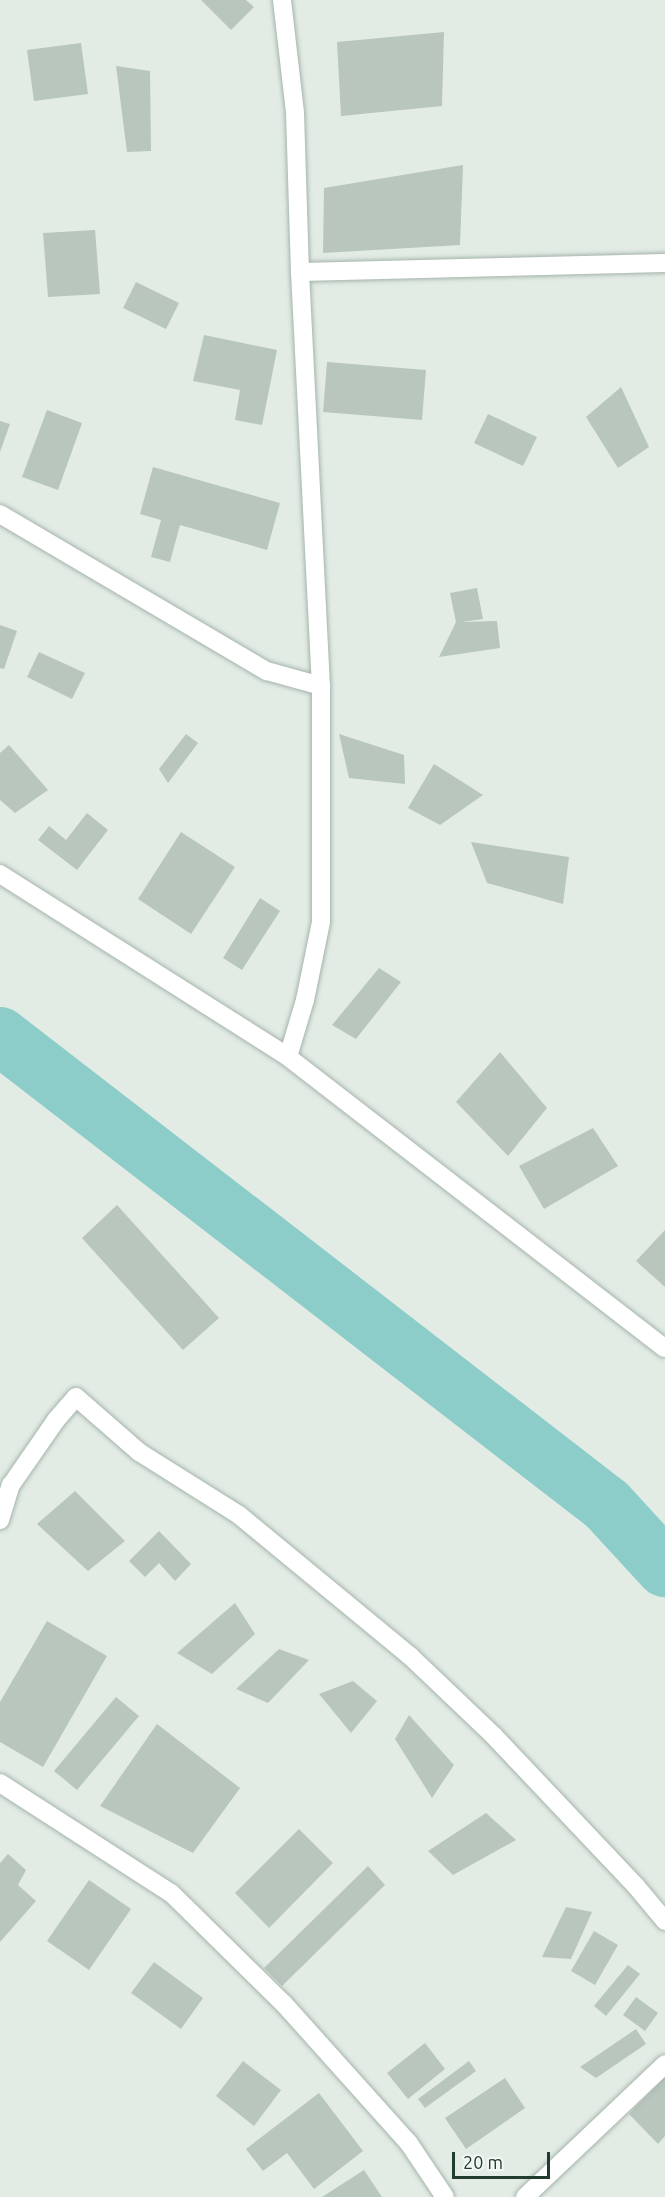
<!DOCTYPE html>
<html>
<head>
<meta charset="utf-8">
<style>
  body { margin:0 }
  #map { position:relative; width:665px; height:2197px; overflow:hidden; background:#e2ece5; font-family:Ubuntu,sans-serif }
  div>[style] { position:absolute }
  .river>* { height:58px; margin:-29px; padding:0 29px; transform-origin:29px; border-radius:29px; background:#8dcdc9 }
  .building>* { inset:0; background:#b8c6be }
  .roads { filter:drop-shadow(0 0 2px #a5b4ab) drop-shadow(0 0 2px #a5b4ab) }
  .minor>* { height:18px; margin:-9px; padding:0 9px; transform-origin:9px; border-radius:9px; background:#fff }
  .tertiary>* { height:18px; margin:-9px; padding:0 9px; transform-origin:9px; border-radius:9px; background:#fff }
  span { translate:-50% -50%; white-space:nowrap; text-align:center; line-height:1.15; -webkit-text-stroke:5px #f3f8f4; paint-order:stroke }
  .scale { position:absolute; left:452px; top:2152px; width:98px; height:27px; box-sizing:border-box; border:3px solid #233c30; border-top:0; padding-left:8px; font-size:18px; line-height:21px; white-space:nowrap; color:#233c30; -webkit-text-stroke:4px #f3f8f4; paint-order:stroke }
</style>
</head>
<body>
<div id="map">
  <div class="river">
    <div style="left:0;top:1036px;width:767px;rotate:37.69deg"></div>
    <div style="left:607px;top:1505px;width:86px;rotate:47.4deg"></div>
  </div>
  <div class="building">
    <div style="clip-path:polygon(201px 0,246px 0,254px 7px,231px 30px)"></div>
    <div style="clip-path:polygon(444px 32px,442px 106px,341px 116px,337px 42px)"></div>
    <div style="clip-path:polygon(81px 43px,88px 94px,34px 101px,27px 50px)"></div>
    <div style="clip-path:polygon(116px 66px,150px 71px,151px 151px,127px 152px)"></div>
    <div style="clip-path:polygon(463px 165px,460px 245px,323px 253px,324px 188px)"></div>
    <div style="clip-path:polygon(95px 230px,100px 294px,48px 297px,43px 233px)"></div>
    <div style="clip-path:polygon(136px 282px,179px 303px,166px 329px,123px 308px)"></div>
    <div style="clip-path:polygon(204px 335px,277px 350px,262px 425px,235px 420px,240px 390px,193px 381px)"></div>
    <div style="clip-path:polygon(327px 362px,426px 370px,422px 420px,323px 412px)"></div>
    <div style="clip-path:polygon(621px 387px,649px 447px,618px 468px,586px 417px)"></div>
    <div style="clip-path:polygon(47px 410px,82px 423px,58px 490px,22px 477px)"></div>
    <div style="clip-path:polygon(488px 414px,537px 437px,523px 466px,474px 443px)"></div>
    <div style="clip-path:polygon(0 421px,10px 424px,0 452px)"></div>
    <div style="clip-path:polygon(153px 467px,280px 503px,267px 550px,180px 525px,170px 562px,151px 557px,161px 520px,140px 514px)"></div>
    <div style="clip-path:polygon(477px 588px,483px 619px,461px 622px,497px 621px,500px 648px,439px 657px,456px 622px,450px 593px)"></div>
    <div style="clip-path:polygon(0 625px,17px 631px,4px 669px,0 668px)"></div>
    <div style="clip-path:polygon(39px 652px,85px 673px,72px 699px,27px 677px)"></div>
    <div style="clip-path:polygon(186px 734px,198px 743px,168px 783px,159px 769px)"></div>
    <div style="clip-path:polygon(339px 734px,404px 755px,405px 784px,349px 778px)"></div>
    <div style="clip-path:polygon(9px 745px,48px 790px,15px 813px,0 800px,0 753px)"></div>
    <div style="clip-path:polygon(434px 764px,483px 795px,440px 825px,408px 808px)"></div>
    <div style="clip-path:polygon(87px 813px,108px 830px,77px 870px,38px 840px,49px 826px,66px 840px)"></div>
    <div style="clip-path:polygon(181px 832px,235px 867px,191px 934px,138px 899px)"></div>
    <div style="clip-path:polygon(471px 842px,569px 857px,563px 904px,487px 883px)"></div>
    <div style="clip-path:polygon(260px 898px,280px 911px,242px 970px,223px 958px)"></div>
    <div style="clip-path:polygon(379px 968px,401px 982px,356px 1039px,332px 1025px)"></div>
    <div style="clip-path:polygon(500px 1052px,547px 1108px,508px 1156px,456px 1102px)"></div>
    <div style="clip-path:polygon(593px 1128px,618px 1166px,544px 1209px,519px 1166px)"></div>
    <div style="clip-path:polygon(117px 1205px,219px 1318px,183px 1350px,82px 1238px)"></div>
    <div style="clip-path:polygon(665px 1230px,665px 1287px,636px 1261px)"></div>
    <div style="clip-path:polygon(75px 1491px,125px 1541px,88px 1571px,37px 1524px)"></div>
    <div style="clip-path:polygon(159px 1531px,191px 1564px,175px 1581px,159px 1563px,145px 1577px,129px 1561px)"></div>
    <div style="clip-path:polygon(235px 1603px,255px 1634px,212px 1674px,177px 1653px)"></div>
    <div style="clip-path:polygon(47px 1621px,107px 1656px,43px 1767px,0 1742px,0 1702px)"></div>
    <div style="clip-path:polygon(279px 1649px,309px 1660px,268px 1703px,236px 1689px)"></div>
    <div style="clip-path:polygon(353px 1681px,377px 1701px,351px 1733px,319px 1694px)"></div>
    <div style="clip-path:polygon(116px 1697px,139px 1716px,77px 1790px,54px 1771px)"></div>
    <div style="clip-path:polygon(409px 1715px,454px 1765px,432px 1798px,395px 1739px)"></div>
    <div style="clip-path:polygon(157px 1724px,240px 1788px,193px 1853px,100px 1806px)"></div>
    <div style="clip-path:polygon(486px 1813px,516px 1840px,453px 1875px,428px 1851px)"></div>
    <div style="clip-path:polygon(299px 1829px,333px 1863px,269px 1928px,235px 1893px)"></div>
    <div style="clip-path:polygon(8px 1854px,26px 1870px,18px 1885px,36px 1901px,0 1942px,0 1863px)"></div>
    <div style="clip-path:polygon(368px 1866px,385px 1885px,282px 1986px,264px 1968px)"></div>
    <div style="clip-path:polygon(89px 1880px,131px 1909px,89px 1970px,47px 1941px)"></div>
    <div style="clip-path:polygon(566px 1907px,592px 1912px,571px 1959px,542px 1957px)"></div>
    <div style="clip-path:polygon(594px 1931px,618px 1945px,595px 1985px,571px 1971px)"></div>
    <div style="clip-path:polygon(154px 1962px,203px 1998px,181px 2029px,131px 1993px)"></div>
    <div style="clip-path:polygon(628px 1965px,640px 1974px,606px 2016px,594px 2006px)"></div>
    <div style="clip-path:polygon(636px 1997px,658px 2013px,645px 2031px,623px 2015px)"></div>
    <div style="clip-path:polygon(636px 2029px,646px 2044px,596px 2078px,580px 2067px)"></div>
    <div style="clip-path:polygon(425px 2043px,445px 2069px,408px 2099px,387px 2073px)"></div>
    <div style="clip-path:polygon(243px 2061px,281px 2090px,254px 2126px,216px 2096px)"></div>
    <div style="clip-path:polygon(469px 2061px,476px 2071px,425px 2108px,418px 2099px)"></div>
    <div style="clip-path:polygon(665px 2077px,665px 2136px,658px 2144px,629px 2114px)"></div>
    <div style="clip-path:polygon(505px 2078px,525px 2108px,466px 2149px,445px 2118px)"></div>
    <div style="clip-path:polygon(319px 2093px,363px 2151px,314px 2189px,287px 2153px,263px 2171px,246px 2149px)"></div>
    <div style="clip-path:polygon(364px 2170px,382px 2197px,322px 2197px)"></div>
  </div>
  <div class="roads">
    <div class="minor">
      <div style="left:282px;top:0;width:114px;rotate:83.4deg"></div>
      <div style="left:295px;top:113px;width:159px;rotate:88.2deg"></div>
      <div style="left:300px;top:272px;width:415px;rotate:87.1deg"></div>
      <div style="left:321px;top:686px;width:236px;rotate:90deg"></div>
      <div style="left:321px;top:922px;width:80px;rotate:101.6deg"></div>
      <div style="left:305px;top:1000px;width:59px;rotate:106.6deg"></div>
      <div style="left:300px;top:272px;width:365px;rotate:-1.4deg"></div>
      <div style="left:0;top:514px;width:310px;rotate:30.5deg"></div>
      <div style="left:267px;top:671px;width:56px;rotate:15.5deg"></div>
      <div style="left:0;top:1520px;width:37px;rotate:-73deg"></div>
      <div style="left:11px;top:1485px;width:79px;rotate:-55.3deg"></div>
      <div style="left:56px;top:1420px;width:30px;rotate:-49deg"></div>
      <div style="left:76px;top:1397px;width:84px;rotate:41.1deg"></div>
      <div style="left:139px;top:1452px;width:118px;rotate:32.2deg"></div>
      <div style="left:239px;top:1515px;width:222px;rotate:39.5deg"></div>
      <div style="left:410px;top:1656px;width:115px;rotate:43.6deg"></div>
      <div style="left:493px;top:1735px;width:207px;rotate:46.6deg"></div>
      <div style="left:635px;top:1885px;width:47px;rotate:50.2deg"></div>
      <div style="left:0;top:1783px;width:203px;rotate:32.8deg"></div>
      <div style="left:171px;top:1893px;width:158px;rotate:44.5deg"></div>
      <div style="left:284px;top:2004px;width:186px;rotate:48.1deg"></div>
      <div style="left:408px;top:2142px;width:66px;rotate:56.1deg"></div>
      <div style="left:525px;top:2197px;width:193px;rotate:-43.5deg"></div>
    </div>
    <div class="tertiary">
      <div style="left:0;top:874px;width:341px;rotate:32.4deg"></div>
      <div style="left:288px;top:1057px;width:476px;rotate:37.7deg"></div>
    </div>
  </div>
  <div class="scale">20 m</div>
</div>
</body>
</html>
